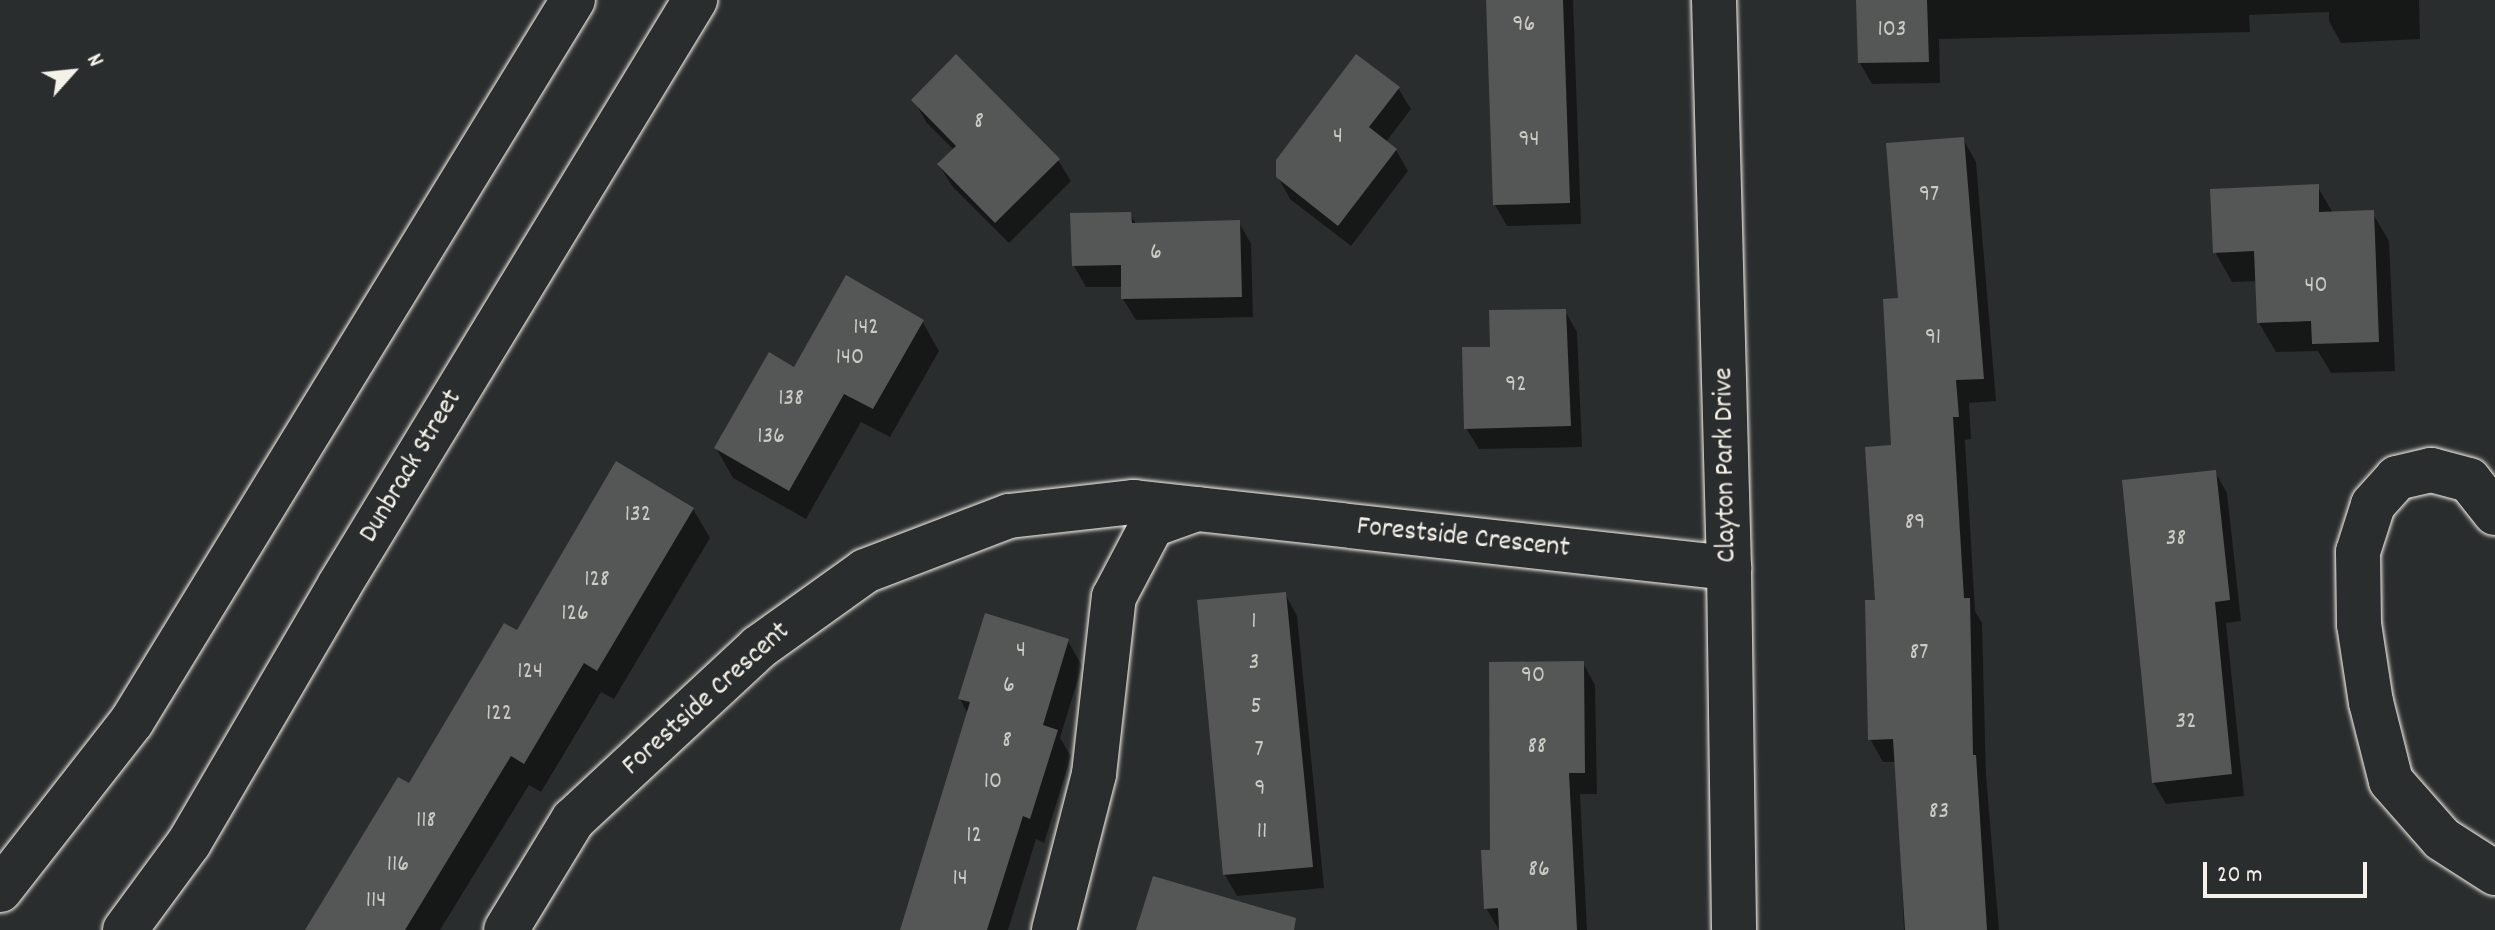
<!DOCTYPE html>
<html>
<head>
<meta charset="utf-8">
<style>
  body { margin:0 }
  #map { position:relative; width:2495px; height:930px; overflow:hidden; background:#2a2d2e; font-family:Dekko,sans-serif }
  div>[style] { position:absolute }
  .shadow>* { inset:0; background:#0007 }
  .building>* { inset:0; background:#555756 }
  .roads { filter:drop-shadow(0 0 2px #f4f1e8) drop-shadow(0 0 2px #f4f1e8) }
  .minor>* { height:44px; margin:-22px; padding:0 22px; transform-origin:22px; border-radius:22px; background:#2a2d2e }
  .major>* { height:44px; margin:-22px; padding:0 22px; transform-origin:22px; border-radius:22px; background:#2a2d2e }
  span { translate:-50% -50%; white-space:nowrap; text-align:center; line-height:1.15; -webkit-text-stroke:6px #2a2d2e; paint-order:stroke }
  .number-label { font-size:24px; color:#cccac4 }
  .number-label span { -webkit-text-stroke-width:0 }
  .street-label { font-size:28px; color:#f4f1e8 }
  .north { position:absolute; left:32px; top:32px; width:80px; height:80px; -webkit-text-stroke:6px #2a2d2e; paint-order:stroke; rotate:63deg; font-size:22px; font-weight:700; line-height:32px; text-align:center; color:#f4f1e8 }
  .north::after { content:''; display:block; margin:auto; width:28px; height:36px; background:#f4f1e8; clip-path:polygon(50% 0,100% 100%,50% 72%,0 100%) }
  .scale { position:absolute; left:2203px; top:862px; width:164px; height:36px; box-sizing:border-box; border:4px solid #f4f1e8; border-top:0; padding-left:10px; font-size:24px; line-height:28px; white-space:nowrap; color:#f4f1e8; -webkit-text-stroke:6px #2a2d2e; paint-order:stroke }
</style>
</head>
<body>
<div id="map">
  <div class="shadow">
    <div style="clip-path:polygon(1486px 0,1573px 0,1581px 224px,1507px 226px,1495px 205px)"></div>
    <div style="clip-path:polygon(1858px 0,2419px 0,2420px 39px,2341px 43px,2329px 21px,2329px 12px,2249px 15px,2250px 32px,1939px 39px,1940px 83px,1872px 84px,1860px 63px)"></div>
    <div style="clip-path:polygon(1398px 88px,1411px 109px,1386px 142px,1396px 150px,1408px 171px,1351px 246px,1290px 199px,1278px 177px)"></div>
    <div style="clip-path:polygon(914px 100px,1058px 160px,1071px 181px,1009px 243px,952px 186px,939px 165px,954px 150px,926px 122px)"></div>
    <div style="clip-path:polygon(1963px 139px,1976px 162px,1996px 401px,1969px 403px,1971px 439px,1965px 440px,1975px 611px,1982px 623px,1986px 775px,1999px 930px,1904px 930px,1897px 762px,1883px 762px,1870px 739px,1877px 602px,1893px 447px,1900px 300px)"></div>
    <div style="clip-path:polygon(2317px 186px,2333px 213px,2372px 212px,2389px 241px,2395px 371px,2331px 373px,2318px 351px,2276px 352px,2259px 323px,2257px 281px,2232px 282px,2215px 252px)"></div>
    <div style="clip-path:polygon(1130px 214px,1136px 224px,1239px 222px,1251px 244px,1253px 317px,1136px 320px,1123px 299px,1123px 287px,1086px 287px,1074px 266px)"></div>
    <div style="clip-path:polygon(1565px 311px,1577px 332px,1582px 447px,1479px 449px,1466px 428px,1492px 349px)"></div>
    <div style="clip-path:polygon(922px 321px,939px 351px,890px 437px,861px 422px,806px 519px,733px 478px,716px 448px,794px 370px)"></div>
    <div style="clip-path:polygon(2215px 472px,2227px 493px,2241px 621px,2226px 623px,2244px 796px,2166px 804px,2153px 782px)"></div>
    <div style="clip-path:polygon(693px 509px,710px 538px,614px 699px,601px 692px,541px 792px,529px 785px,440px 930px,307px 930px,517px 633px)"></div>
    <div style="clip-path:polygon(1285px 594px,1297px 616px,1324px 888px,1237px 896px,1225px 875px)"></div>
    <div style="clip-path:polygon(1068px 641px,1082px 666px,1060px 738px,1071px 756px,1044px 843px,1036px 839px,1008px 930px,902px 930px,968px 714px,960px 699px)"></div>
    <div style="clip-path:polygon(1583px 663px,1595px 685px,1597px 794px,1580px 794px,1587px 930px,1499px 930px,1486px 908px,1492px 852px)"></div>
  </div>
  <div class="building">
    <div style="clip-path:polygon(1486px 0,1563px 0,1570px 203px,1493px 205px)"></div>
    <div style="clip-path:polygon(1856px 0,1927px 0,1929px 62px,1858px 63px)"></div>
    <div style="clip-path:polygon(956px 54px,1060px 159px,995px 223px,937px 164px,956px 146px,911px 100px)"></div>
    <div style="clip-path:polygon(1356px 54px,1400px 87px,1369px 127px,1397px 149px,1338px 226px,1276px 177px,1276px 160px)"></div>
    <div style="clip-path:polygon(1964px 137px,1984px 379px,1956px 380px,1959px 417px,1953px 417px,1964px 598px,1970px 598px,1973px 755px,1976px 755px,1987px 930px,1905px 930px,1893px 739px,1868px 740px,1865px 600px,1875px 600px,1865px 447px,1891px 445px,1883px 299px,1898px 298px,1886px 143px)"></div>
    <div style="clip-path:polygon(2319px 184px,2319px 212px,2374px 210px,2379px 342px,2312px 344px,2311px 321px,2257px 323px,2254px 251px,2213px 253px,2210px 189px)"></div>
    <div style="clip-path:polygon(1131px 212px,1132px 223px,1240px 220px,1242px 297px,1121px 299px,1121px 265px,1072px 266px,1070px 213px)"></div>
    <div style="clip-path:polygon(846px 275px,924px 320px,873px 409px,844px 394px,789px 491px,714px 448px,769px 352px,794px 367px)"></div>
    <div style="clip-path:polygon(1566px 309px,1571px 426px,1464px 429px,1462px 347px,1490px 347px,1489px 310px)"></div>
    <div style="clip-path:polygon(616px 461px,694px 508px,597px 671px,584px 663px,524px 764px,511px 756px,405px 930px,305px 930px,398px 777px,409px 783px,504px 623px,517px 630px)"></div>
    <div style="clip-path:polygon(2216px 470px,2230px 600px,2215px 602px,2232px 774px,2152px 783px,2122px 480px)"></div>
    <div style="clip-path:polygon(1286px 592px,1313px 867px,1223px 875px,1197px 600px)"></div>
    <div style="clip-path:polygon(985px 613px,1069px 639px,1043px 725px,1058px 730px,1030px 819px,1023px 816px,987px 930px,900px 930px,970px 702px,958px 699px)"></div>
    <div style="clip-path:polygon(1584px 661px,1585px 773px,1569px 773px,1577px 930px,1499px 930px,1498px 908px,1484px 909px,1481px 850px,1490px 850px,1489px 662px)"></div>
    <div style="clip-path:polygon(1153px 876px,1296px 918px,1294px 930px,1136px 930px)"></div>
  </div>
  <div class="roads">
    <div class="minor">
      <div style="left:1714px;top:0;width:568px;rotate:88.49deg"></div>
      <div style="left:1729px;top:568px;width:362px;rotate:89.2deg"></div>
      <div style="left:2495px;top:513px;width:42px;rotate:-128.2deg"></div>
      <div style="left:2469px;top:480px;width:39px;rotate:-165deg"></div>
      <div style="left:2431px;top:470px;width:35px;rotate:167deg"></div>
      <div style="left:2397px;top:478px;width:36px;rotate:132deg"></div>
      <div style="left:2373px;top:505px;width:49px;rotate:107.7deg"></div>
      <div style="left:2358px;top:552px;width:72px;rotate:89.2deg"></div>
      <div style="left:2359px;top:624px;width:79px;rotate:81.3deg"></div>
      <div style="left:2371px;top:702px;width:81px;rotate:75.8deg"></div>
      <div style="left:2391px;top:781px;width:77px;rotate:48.7deg"></div>
      <div style="left:2442px;top:839px;width:63px;rotate:32.7deg"></div>
      <div style="left:506px;top:930px;width:129px;rotate:-58.7deg"></div>
      <div style="left:573px;top:820px;width:254px;rotate:-42.9deg"></div>
      <div style="left:759px;top:647px;width:130px;rotate:-35.6deg"></div>
      <div style="left:865px;top:571px;width:154px;rotate:-20.9deg"></div>
      <div style="left:1009px;top:516px;width:126px;rotate:-6.4deg"></div>
      <div style="left:1134px;top:502px;width:599px;rotate:6.33deg"></div>
      <div style="left:1054px;top:930px;width:161px;rotate:-75.6deg"></div>
      <div style="left:1094px;top:774px;width:178px;rotate:-83.6deg"></div>
      <div style="left:1114px;top:597px;width:81px;rotate:-62.2deg"></div>
      <div style="left:1152px;top:525px;width:48px;rotate:-19.6deg"></div>
    </div>
    <div class="major">
      <div style="left:0;top:890px;width:214px;rotate:-52deg"></div>
      <div style="left:132px;top:721px;width:845px;rotate:-58.55deg"></div>
      <div style="left:125px;top:930px;width:108px;rotate:-53.7deg"></div>
      <div style="left:189px;top:843px;width:298px;rotate:-59.7deg"></div>
      <div style="left:339px;top:586px;width:686px;rotate:-58.72deg"></div>
    </div>
  </div>
  <div class="number-label">
    <span style="left:1524px;top:26px">96</span>
    <span style="left:1892px;top:31px">103</span>
    <span style="left:979px;top:123px">8</span>
    <span style="left:1338px;top:138px">4</span>
    <span style="left:1529px;top:141px">94</span>
    <span style="left:1929px;top:196px">97</span>
    <span style="left:1156px;top:254px">6</span>
    <span style="left:2316px;top:287px">40</span>
    <span style="left:866px;top:329px">142</span>
    <span style="left:1933px;top:339px">91</span>
    <span style="left:850px;top:359px">140</span>
    <span style="left:1516px;top:386px">92</span>
    <span style="left:791px;top:400px">138</span>
    <span style="left:771px;top:438px">136</span>
    <span style="left:638px;top:516px">132</span>
    <span style="left:1915px;top:524px">89</span>
    <span style="left:2176px;top:540px">38</span>
    <span style="left:597px;top:581px">128</span>
    <span style="left:575px;top:615px">126</span>
    <span style="left:1254px;top:623px">1</span>
    <span style="left:1021px;top:652px">4</span>
    <span style="left:1919px;top:654px">87</span>
    <span style="left:1254px;top:664px">3</span>
    <span style="left:530px;top:673px">124</span>
    <span style="left:1533px;top:677px">90</span>
    <span style="left:1009px;top:687px">6</span>
    <span style="left:1256px;top:708px">5</span>
    <span style="left:499px;top:715px">122</span>
    <span style="left:2186px;top:723px">32</span>
    <span style="left:1007px;top:742px">8</span>
    <span style="left:1537px;top:748px">88</span>
    <span style="left:1259px;top:751px">7</span>
    <span style="left:993px;top:783px">10</span>
    <span style="left:1260px;top:790px">9</span>
    <span style="left:1939px;top:813px">83</span>
    <span style="left:426px;top:822px">118</span>
    <span style="left:1262px;top:833px">11</span>
    <span style="left:974px;top:837px">12</span>
    <span style="left:398px;top:866px">116</span>
    <span style="left:1539px;top:871px">86</span>
    <span style="left:960px;top:880px">14</span>
    <span style="left:376px;top:902px">114</span>
  </div>
  <div class="street-label">
    <span style="left:1727px;top:465px;rotate:-91deg">Clayton Park Drive</span>
    <span style="left:412px;top:467px;rotate:-59deg">Dunbrack Street</span>
    <span style="left:1463px;top:539px;rotate:6deg">Forestside Crescent</span>
    <span style="left:707px;top:700px;rotate:-42deg">Forestside Crescent</span>
  </div>
  <div class="north">N</div>
  <div class="scale">20 m</div>
</div>
</body>
</html>
